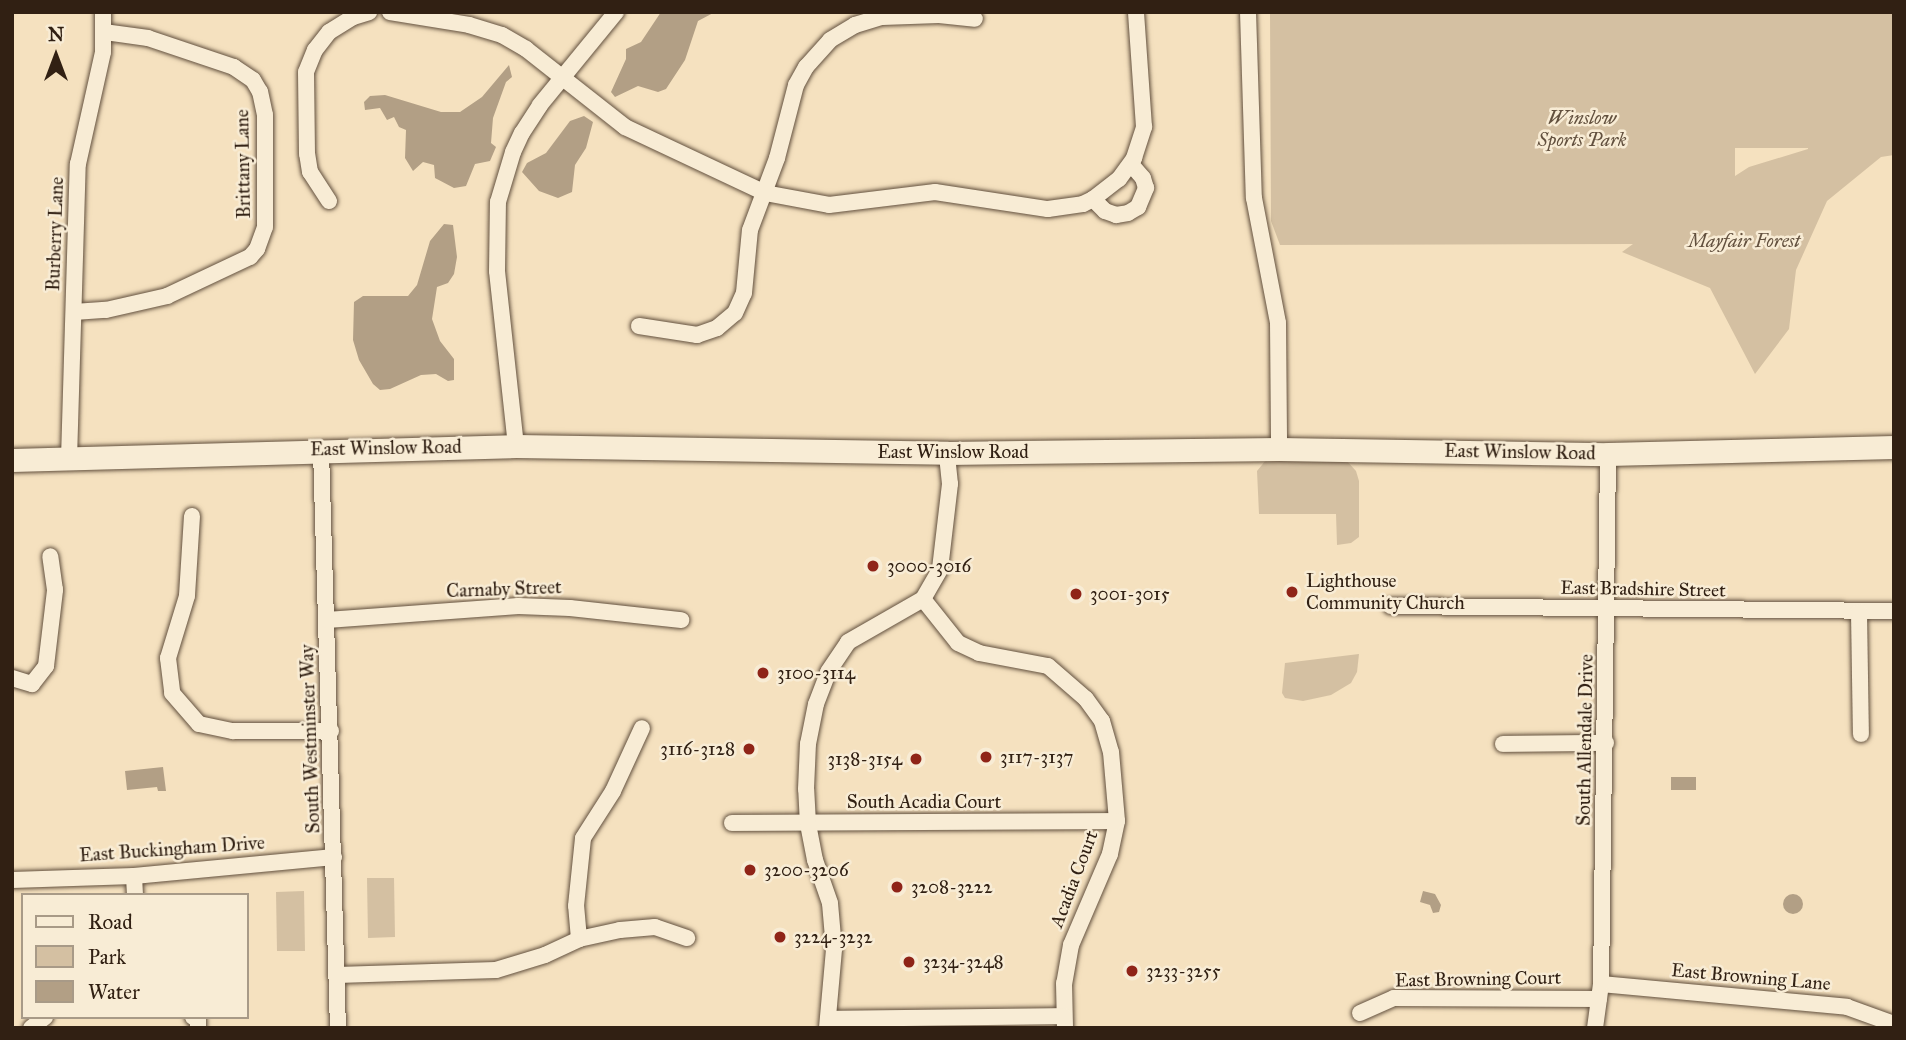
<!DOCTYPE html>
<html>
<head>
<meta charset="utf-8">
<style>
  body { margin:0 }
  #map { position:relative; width:1906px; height:1040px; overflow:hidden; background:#f5e1bf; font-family:"IM FELL Great Primer",serif }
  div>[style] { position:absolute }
  .green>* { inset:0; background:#d4c0a2 }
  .water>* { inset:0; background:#b29f85 }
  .round { border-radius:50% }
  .roads { filter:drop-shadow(0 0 2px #62503e) drop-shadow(0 0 2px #62503e) }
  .street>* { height:16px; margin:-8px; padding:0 8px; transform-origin:8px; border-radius:8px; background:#f8ecd5 }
  .secondary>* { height:23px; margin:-11.5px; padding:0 11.5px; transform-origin:11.5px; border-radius:11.5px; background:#f8ecd5 }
  .dots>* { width:19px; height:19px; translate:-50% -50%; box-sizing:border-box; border:4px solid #f8ecd5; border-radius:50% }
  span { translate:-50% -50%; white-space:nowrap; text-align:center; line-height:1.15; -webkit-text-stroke:5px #f8ecd5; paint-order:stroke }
  .park-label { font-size:19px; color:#62503e; font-style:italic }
  .street-label { font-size:19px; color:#312013 }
  .poi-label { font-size:19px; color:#312013 }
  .left { translate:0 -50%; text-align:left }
  .right { translate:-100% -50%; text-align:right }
  .frame { position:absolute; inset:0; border:14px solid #312013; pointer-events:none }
  .legend { position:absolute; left:21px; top:893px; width:228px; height:126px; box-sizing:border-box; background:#f8ecd5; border:2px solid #a89a87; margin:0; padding:9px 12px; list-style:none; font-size:21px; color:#312013 }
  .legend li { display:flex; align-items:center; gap:14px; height:35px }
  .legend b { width:35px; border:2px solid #a89a87 }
  .north { position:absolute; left:21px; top:21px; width:70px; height:70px; -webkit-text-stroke:5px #f8ecd5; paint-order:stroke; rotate:0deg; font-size:19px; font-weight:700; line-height:28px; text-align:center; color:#312013 }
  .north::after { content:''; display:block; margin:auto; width:24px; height:32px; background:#312013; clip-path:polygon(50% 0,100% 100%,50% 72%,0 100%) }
</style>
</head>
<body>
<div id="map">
  <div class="green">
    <div style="clip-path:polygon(evenodd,1270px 12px,1894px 12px,1894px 155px,1881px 157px,1827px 201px,1796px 270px,1789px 329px,1755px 374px,1710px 288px,1622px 252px,1633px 244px,1280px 245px,1271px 221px,1270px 12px,1735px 148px,1808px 148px,1808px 149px,1749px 167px,1735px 176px,1735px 148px)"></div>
    <div style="clip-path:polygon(1266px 460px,1346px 460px,1356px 471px,1359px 481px,1359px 537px,1351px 543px,1337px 545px,1336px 514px,1259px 514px,1257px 471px)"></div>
    <div style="clip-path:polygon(1359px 654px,1357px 672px,1351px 683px,1331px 695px,1303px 701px,1285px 698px,1282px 693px,1285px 663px)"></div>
    <div style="clip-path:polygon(367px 878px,394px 878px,395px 937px,368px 938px)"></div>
    <div style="clip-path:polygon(304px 891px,305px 951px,277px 951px,276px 892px)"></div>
  </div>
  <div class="water">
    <div style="clip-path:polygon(661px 12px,715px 12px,698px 21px,685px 60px,666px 89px,658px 92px,638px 86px,615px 97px,611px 92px,626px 59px,626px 49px,641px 42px)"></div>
    <div style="clip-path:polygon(509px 65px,512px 77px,506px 82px,493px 118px,491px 143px,496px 147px,490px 161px,475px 164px,466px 186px,454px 188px,435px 178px,434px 165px,423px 162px,413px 171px,405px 158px,406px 130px,399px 127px,394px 117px,387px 120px,380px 108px,365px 110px,364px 102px,370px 96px,385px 95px,441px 112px,460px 112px,482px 97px)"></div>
    <div style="clip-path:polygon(584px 116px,593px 122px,586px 148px,575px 165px,572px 192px,558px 198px,539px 191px,522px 172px,527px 163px,546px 153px,570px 121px)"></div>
    <div style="clip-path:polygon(444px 224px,453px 225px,457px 257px,454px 274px,448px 283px,437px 287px,432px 319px,440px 341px,454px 359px,454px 380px,448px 381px,436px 374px,421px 375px,390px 389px,380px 390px,373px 384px,359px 360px,353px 340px,354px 302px,363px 296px,408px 296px,417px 285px,430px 241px)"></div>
    <div style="clip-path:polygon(163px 767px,166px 791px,158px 791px,157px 787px,127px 790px,125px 771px)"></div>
    <div style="clip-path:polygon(1671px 777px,1696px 777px,1696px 790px,1671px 790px)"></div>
    <div style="clip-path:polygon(1423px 891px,1435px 894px,1441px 905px,1439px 912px,1433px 913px,1430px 905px,1420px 902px)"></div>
    <div class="round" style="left:1783px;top:894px;width:20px;height:20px"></div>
  </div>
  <div class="roads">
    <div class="street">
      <div style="left:390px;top:12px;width:80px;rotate:9.3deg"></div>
      <div style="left:469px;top:25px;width:34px;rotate:17deg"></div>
      <div style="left:502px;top:35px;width:28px;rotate:30deg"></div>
      <div style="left:526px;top:49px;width:126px;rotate:38.2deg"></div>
      <div style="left:625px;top:127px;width:155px;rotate:25.2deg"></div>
      <div style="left:765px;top:193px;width:65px;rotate:10.6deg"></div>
      <div style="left:829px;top:205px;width:107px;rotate:-7deg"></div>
      <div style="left:935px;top:192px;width:114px;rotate:8.6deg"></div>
      <div style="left:1048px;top:209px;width:35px;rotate:-8deg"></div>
      <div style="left:1083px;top:204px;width:11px;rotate:-27deg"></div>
      <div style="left:1093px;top:199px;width:33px;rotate:-38deg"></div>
      <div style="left:1119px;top:179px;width:26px;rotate:-54deg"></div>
      <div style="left:1134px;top:158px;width:33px;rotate:-72deg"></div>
      <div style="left:1144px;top:127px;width:115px;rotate:-94deg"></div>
      <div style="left:1248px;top:12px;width:186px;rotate:88.2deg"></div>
      <div style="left:1254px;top:198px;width:127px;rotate:79.1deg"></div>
      <div style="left:1278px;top:323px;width:126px;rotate:89.5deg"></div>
      <div style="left:1093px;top:199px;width:17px;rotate:45deg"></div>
      <div style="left:1105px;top:211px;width:12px;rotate:20deg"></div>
      <div style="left:1116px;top:215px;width:12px;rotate:-9deg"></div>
      <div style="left:1128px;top:213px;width:12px;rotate:-31deg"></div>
      <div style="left:1138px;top:207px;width:21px;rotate:-67deg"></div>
      <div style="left:1146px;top:188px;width:10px;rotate:-107deg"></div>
      <div style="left:1143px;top:178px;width:18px;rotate:-131deg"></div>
      <div style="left:329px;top:201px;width:35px;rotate:-123deg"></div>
      <div style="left:310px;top:172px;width:18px;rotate:-99deg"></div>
      <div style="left:307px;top:154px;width:82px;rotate:-90.7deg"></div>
      <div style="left:306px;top:72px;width:24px;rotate:-68deg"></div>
      <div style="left:315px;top:50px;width:23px;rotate:-52deg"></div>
      <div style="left:329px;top:32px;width:28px;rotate:-32deg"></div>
      <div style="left:353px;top:17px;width:17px;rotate:-17deg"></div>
      <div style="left:74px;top:312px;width:32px;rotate:-4deg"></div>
      <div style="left:106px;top:310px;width:63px;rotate:-12.9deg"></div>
      <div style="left:167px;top:296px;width:92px;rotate:-25.2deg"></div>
      <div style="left:250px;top:257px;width:11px;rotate:-49deg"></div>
      <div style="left:257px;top:249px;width:23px;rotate:-70deg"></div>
      <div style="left:265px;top:227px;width:112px;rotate:-90deg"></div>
      <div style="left:265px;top:115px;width:24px;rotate:-102deg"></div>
      <div style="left:260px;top:92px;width:14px;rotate:-120deg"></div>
      <div style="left:253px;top:80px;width:23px;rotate:-146deg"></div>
      <div style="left:234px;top:67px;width:91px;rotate:-161.4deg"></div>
      <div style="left:148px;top:38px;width:43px;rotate:-172.1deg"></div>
      <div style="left:639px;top:326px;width:59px;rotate:8.8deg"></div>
      <div style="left:697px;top:335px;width:21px;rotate:-19deg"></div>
      <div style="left:717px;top:328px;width:23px;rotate:-40deg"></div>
      <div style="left:735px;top:313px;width:22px;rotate:-66deg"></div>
      <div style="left:744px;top:293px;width:63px;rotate:-84.6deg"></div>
      <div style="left:750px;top:230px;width:77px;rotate:-69.4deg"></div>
      <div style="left:777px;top:158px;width:75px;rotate:-75.4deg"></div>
      <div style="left:796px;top:85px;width:21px;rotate:-61deg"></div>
      <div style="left:806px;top:67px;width:36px;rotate:-48deg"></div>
      <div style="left:830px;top:40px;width:29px;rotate:-31deg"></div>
      <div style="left:855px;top:25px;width:28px;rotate:-17deg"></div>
      <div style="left:882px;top:17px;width:57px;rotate:-2deg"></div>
      <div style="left:939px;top:15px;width:36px;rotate:6deg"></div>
      <div style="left:516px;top:446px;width:176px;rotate:-96.2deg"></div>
      <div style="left:497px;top:271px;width:69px;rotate:-89.2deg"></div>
      <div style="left:498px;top:202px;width:52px;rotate:-73.3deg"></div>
      <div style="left:513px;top:152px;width:21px;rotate:-65deg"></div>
      <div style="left:522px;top:133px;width:33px;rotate:-57deg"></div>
      <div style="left:540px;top:105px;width:120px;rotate:-50.7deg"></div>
      <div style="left:321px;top:450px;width:578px;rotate:88.32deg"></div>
      <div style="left:69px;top:459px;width:295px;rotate:-88.3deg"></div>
      <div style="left:78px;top:164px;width:115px;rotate:-77.4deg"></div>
      <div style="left:103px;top:52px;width:40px;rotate:-90deg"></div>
      <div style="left:192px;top:516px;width:80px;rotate:93.6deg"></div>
      <div style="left:187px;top:596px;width:65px;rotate:107deg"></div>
      <div style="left:168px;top:658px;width:35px;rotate:83deg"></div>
      <div style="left:172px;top:693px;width:41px;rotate:48.9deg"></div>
      <div style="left:199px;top:724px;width:35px;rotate:12deg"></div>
      <div style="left:233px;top:731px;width:98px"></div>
      <div style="left:923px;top:599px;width:56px;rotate:51.5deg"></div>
      <div style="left:958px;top:643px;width:23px;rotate:25deg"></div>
      <div style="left:979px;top:653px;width:70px;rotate:10.7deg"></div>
      <div style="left:1048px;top:666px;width:50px;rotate:41deg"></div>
      <div style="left:1086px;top:699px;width:27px;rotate:54deg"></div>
      <div style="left:1102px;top:721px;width:32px;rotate:74deg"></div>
      <div style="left:1111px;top:752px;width:69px;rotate:85deg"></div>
      <div style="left:1117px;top:821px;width:34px;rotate:102deg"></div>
      <div style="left:1110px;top:854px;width:99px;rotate:113.2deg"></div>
      <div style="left:1071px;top:945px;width:39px;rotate:100deg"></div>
      <div style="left:1064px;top:983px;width:45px;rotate:88.7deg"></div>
      <div style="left:1391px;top:606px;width:503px;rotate:0.57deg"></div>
      <div style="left:1859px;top:612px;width:122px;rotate:89.1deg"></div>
      <div style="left:327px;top:620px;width:192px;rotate:-4.2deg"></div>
      <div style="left:518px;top:606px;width:52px;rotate:2.2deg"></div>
      <div style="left:570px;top:608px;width:112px;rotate:6.2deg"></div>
      <div style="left:12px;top:678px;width:21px;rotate:17deg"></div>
      <div style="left:32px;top:684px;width:23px;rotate:-52deg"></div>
      <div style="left:46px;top:666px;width:77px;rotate:-83.2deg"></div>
      <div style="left:55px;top:590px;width:34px;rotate:-98deg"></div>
      <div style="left:1503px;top:744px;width:103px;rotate:-0.6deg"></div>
      <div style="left:732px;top:823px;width:385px;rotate:-0.3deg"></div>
      <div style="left:134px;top:876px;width:19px;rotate:87deg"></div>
      <div style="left:12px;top:880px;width:122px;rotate:-1.9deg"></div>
      <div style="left:134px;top:876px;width:201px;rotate:-5.4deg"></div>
      <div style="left:579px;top:939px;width:33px;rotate:-95deg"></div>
      <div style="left:576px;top:906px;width:68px;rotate:-84.1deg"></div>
      <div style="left:583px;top:838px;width:56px;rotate:-57.4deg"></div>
      <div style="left:613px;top:791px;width:69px;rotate:-65.3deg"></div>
      <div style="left:337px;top:975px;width:159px;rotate:-1.8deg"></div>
      <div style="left:496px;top:970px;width:51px;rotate:-17deg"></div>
      <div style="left:545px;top:955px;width:38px;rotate:-25deg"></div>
      <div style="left:579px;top:939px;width:42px;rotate:-12.4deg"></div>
      <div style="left:620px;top:930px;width:35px;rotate:-5deg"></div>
      <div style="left:655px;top:927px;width:34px;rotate:19deg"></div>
      <div style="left:1601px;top:984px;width:247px;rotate:5.3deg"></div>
      <div style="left:1847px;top:1007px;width:50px;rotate:19.9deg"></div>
      <div style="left:1360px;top:1013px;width:37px;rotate:-24deg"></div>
      <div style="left:1394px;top:998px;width:205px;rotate:0.3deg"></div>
      <div style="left:193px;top:1017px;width:6px;rotate:31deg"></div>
      <div style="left:198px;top:1020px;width:8px;rotate:90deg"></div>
      <div style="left:828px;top:1019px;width:236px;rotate:-0.7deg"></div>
      <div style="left:31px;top:1028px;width:18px;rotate:-38deg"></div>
      <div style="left:827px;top:1028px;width:79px;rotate:-84.9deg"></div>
      <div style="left:834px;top:949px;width:46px;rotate:-95deg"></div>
      <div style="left:830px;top:903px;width:46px;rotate:-109.2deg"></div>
      <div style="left:815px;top:860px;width:37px;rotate:-101deg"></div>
      <div style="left:808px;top:824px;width:35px;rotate:-93deg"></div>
      <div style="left:806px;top:789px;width:45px;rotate:-87.5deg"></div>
      <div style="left:808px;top:744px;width:41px;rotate:-78.7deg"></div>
      <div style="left:816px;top:704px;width:34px;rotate:-69deg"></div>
      <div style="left:828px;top:672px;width:36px;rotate:-56deg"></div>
      <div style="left:848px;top:642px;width:86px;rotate:-29.8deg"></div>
      <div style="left:923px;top:599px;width:34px;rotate:-60deg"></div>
      <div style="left:940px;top:569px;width:86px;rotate:-83.3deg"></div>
      <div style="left:950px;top:484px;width:31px;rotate:-96deg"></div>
      <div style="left:1595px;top:1028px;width:44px;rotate:-82.2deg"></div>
      <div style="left:1601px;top:984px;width:530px;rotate:-89.24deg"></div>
    </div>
    <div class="secondary">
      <div style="left:12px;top:460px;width:504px;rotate:-1.59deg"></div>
      <div style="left:516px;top:446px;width:431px;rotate:0.9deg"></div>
      <div style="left:947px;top:453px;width:332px;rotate:-0.7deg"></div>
      <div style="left:1279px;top:449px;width:329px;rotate:0.9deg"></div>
      <div style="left:1608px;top:454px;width:286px;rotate:-1.4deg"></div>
    </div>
  </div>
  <div class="dots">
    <div style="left:873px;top:566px;background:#8f2418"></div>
    <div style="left:1292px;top:592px;background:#8f2418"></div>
    <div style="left:1076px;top:594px;background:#8f2418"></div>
    <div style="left:763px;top:673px;background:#8f2418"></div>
    <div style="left:749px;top:749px;background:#8f2418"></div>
    <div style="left:986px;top:757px;background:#8f2418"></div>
    <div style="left:916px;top:759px;background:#8f2418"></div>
    <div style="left:750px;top:870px;background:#8f2418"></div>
    <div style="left:897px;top:887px;background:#8f2418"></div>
    <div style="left:780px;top:937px;background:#8f2418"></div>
    <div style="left:909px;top:962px;background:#8f2418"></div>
    <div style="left:1132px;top:971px;background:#8f2418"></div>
  </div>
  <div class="park-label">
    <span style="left:1582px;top:129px">Winslow<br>Sports Park</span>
    <span style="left:1744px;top:241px">Mayfair Forest</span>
  </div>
  <div class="street-label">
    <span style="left:243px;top:164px;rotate:-91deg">Brittany Lane</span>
    <span style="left:55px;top:234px;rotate:-88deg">Burberry Lane</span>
    <span style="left:386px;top:448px;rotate:-1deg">East Winslow Road</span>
    <span style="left:953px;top:452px">East Winslow Road</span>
    <span style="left:1520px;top:452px;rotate:1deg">East Winslow Road</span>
    <span style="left:504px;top:589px;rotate:-2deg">Carnaby Street</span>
    <span style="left:1643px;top:589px;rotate:1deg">East Bradshire Street</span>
    <span style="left:310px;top:739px;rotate:-92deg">South Westminster Way</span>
    <span style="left:1585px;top:740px;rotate:-89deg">South Allendale Drive</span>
    <span style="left:924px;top:802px">South Acadia Court</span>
    <span style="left:172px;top:849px;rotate:-4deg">East Buckingham Drive</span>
    <span style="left:1074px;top:879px;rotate:-69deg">Acadia Court</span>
    <span style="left:1751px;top:977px;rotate:5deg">East Browning Lane</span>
    <span style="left:1478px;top:979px;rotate:-1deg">East Browning Court</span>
  </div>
  <div class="poi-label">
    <span class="left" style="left:887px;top:566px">3000-3016</span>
    <span class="left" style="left:1306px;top:592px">Lighthouse<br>Community Church</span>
    <span class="left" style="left:1090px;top:594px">3001-3015</span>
    <span class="left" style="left:777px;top:673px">3100-3114</span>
    <span class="right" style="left:735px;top:749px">3116-3128</span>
    <span class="left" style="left:1000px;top:757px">3117-3137</span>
    <span class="right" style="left:902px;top:759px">3138-3154</span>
    <span class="left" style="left:764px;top:870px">3200-3206</span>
    <span class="left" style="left:911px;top:887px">3208-3222</span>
    <span class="left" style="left:794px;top:937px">3224-3232</span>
    <span class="left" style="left:923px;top:962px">3234-3248</span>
    <span class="left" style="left:1146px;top:971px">3233-3255</span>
  </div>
  <div class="frame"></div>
  <ul class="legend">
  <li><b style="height:9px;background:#f8ecd5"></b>Road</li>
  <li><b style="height:19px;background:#d4c0a2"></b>Park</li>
  <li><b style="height:19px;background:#b29f85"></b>Water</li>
  </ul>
  <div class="north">N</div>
</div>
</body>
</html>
